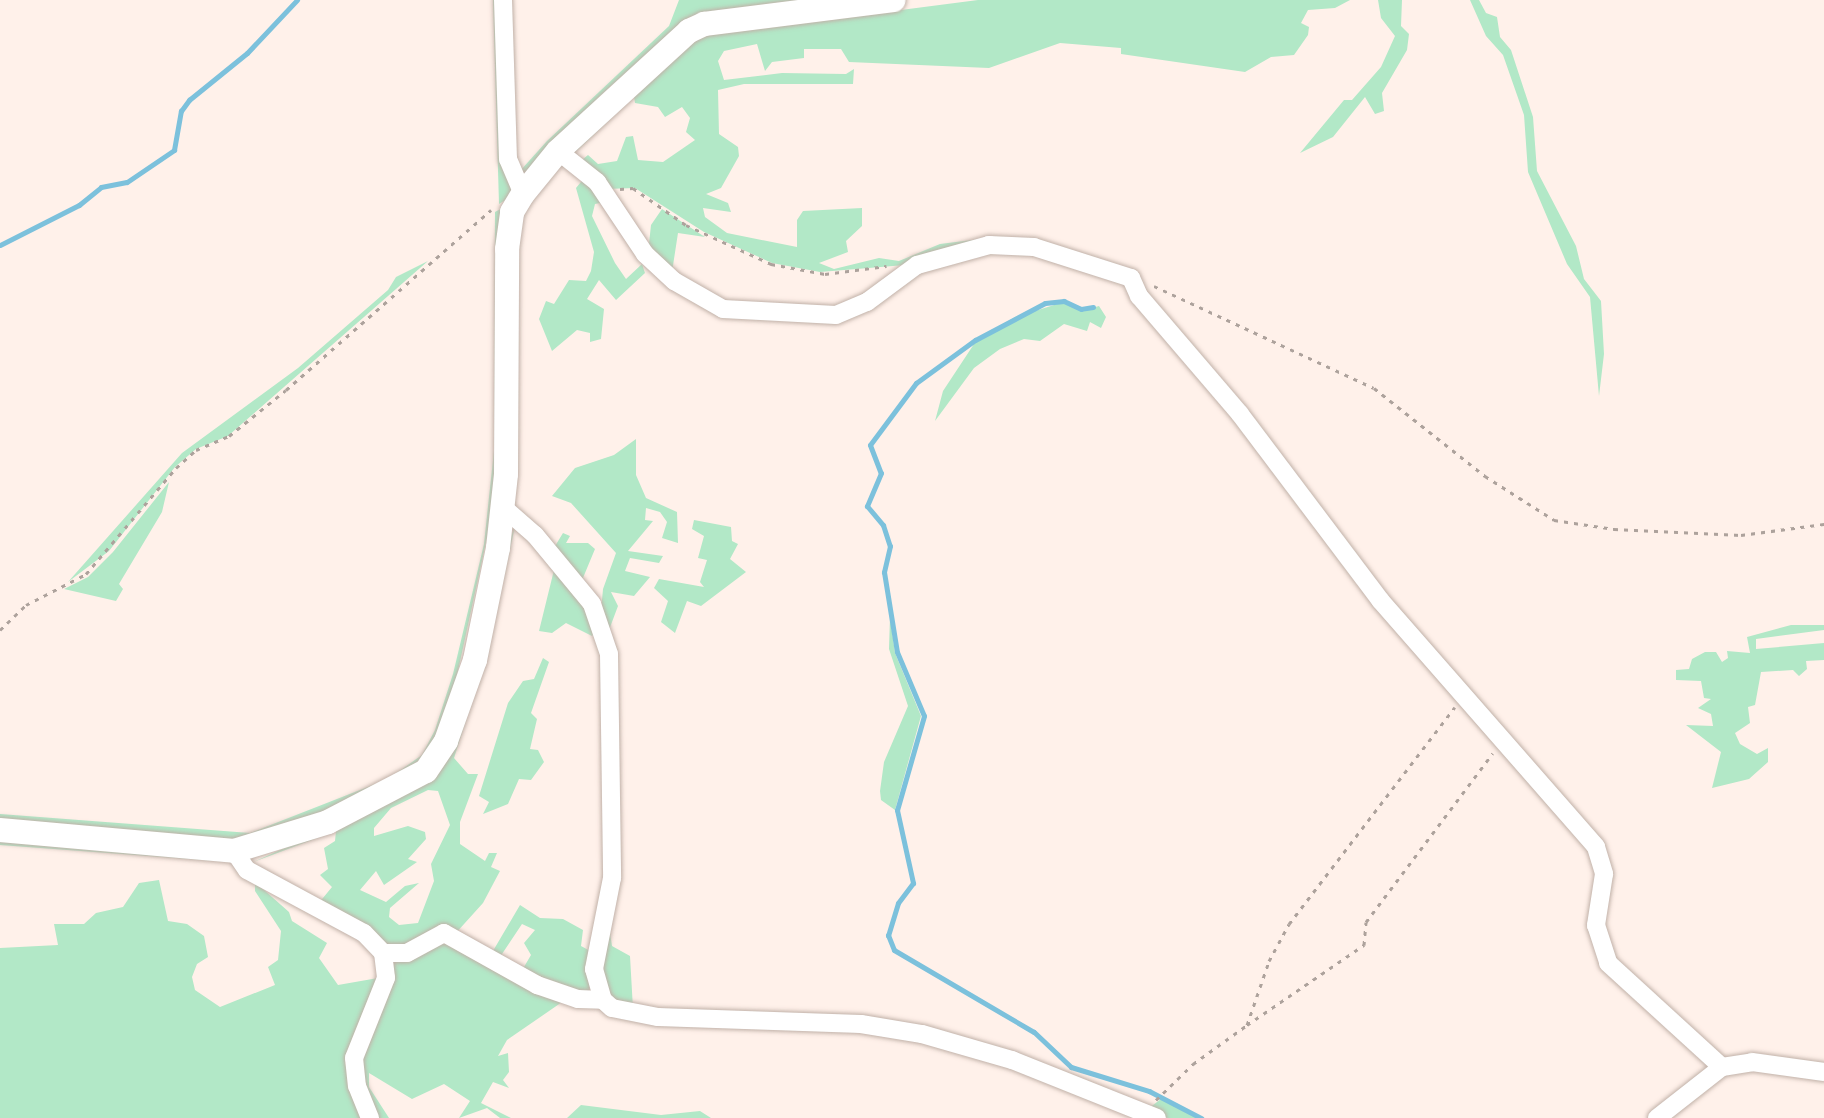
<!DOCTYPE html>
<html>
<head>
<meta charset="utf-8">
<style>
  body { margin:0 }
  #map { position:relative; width:1824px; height:1118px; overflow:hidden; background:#fff1ea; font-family:"PT Sans Narrow",sans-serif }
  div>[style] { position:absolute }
  .green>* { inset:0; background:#b2e8c7 }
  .stream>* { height:5px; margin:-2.5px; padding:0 2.5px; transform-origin:2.5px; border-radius:2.5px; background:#7cc1dc }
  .path>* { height:3px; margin-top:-1.5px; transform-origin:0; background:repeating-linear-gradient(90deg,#ada29c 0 4px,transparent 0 10px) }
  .roads { filter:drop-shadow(0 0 2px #c1b1a8) drop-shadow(0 0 2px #c1b1a8) }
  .minor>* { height:18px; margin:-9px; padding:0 9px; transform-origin:9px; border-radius:9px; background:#fff }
  .major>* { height:24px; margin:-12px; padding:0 12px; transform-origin:12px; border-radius:12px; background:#fff }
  span { translate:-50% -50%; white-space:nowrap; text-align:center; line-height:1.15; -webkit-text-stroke:6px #fff; paint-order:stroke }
</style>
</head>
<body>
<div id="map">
  <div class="green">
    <div style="clip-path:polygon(493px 0,500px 0,515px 194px,499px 204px)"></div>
    <div style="clip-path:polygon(679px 0,828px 0,677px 26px,600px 96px,525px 179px,520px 171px,547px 141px,669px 26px)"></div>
    <div style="clip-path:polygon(978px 0,1350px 0,1335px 8px,1308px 10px,1301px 23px,1309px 27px,1308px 35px,1294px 55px,1271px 57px,1245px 72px,1121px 54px,1121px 48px,1060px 43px,989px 68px,849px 62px,841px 49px,804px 49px,804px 58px,772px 62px,765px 71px,757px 44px,724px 51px,718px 61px,724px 80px,782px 73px,846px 74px,854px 69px,853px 84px,744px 84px,718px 90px,719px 134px,738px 147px,739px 156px,721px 188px,706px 194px,728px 203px,731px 212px,703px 208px,705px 217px,727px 233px,797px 247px,797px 220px,803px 211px,862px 208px,862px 226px,846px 241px,848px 252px,819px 263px,834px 269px,879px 258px,899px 261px,940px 244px,988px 238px,905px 265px,820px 272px,772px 263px,704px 232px,635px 188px,606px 189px,577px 164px,588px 155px,598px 164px,617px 161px,626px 137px,633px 136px,638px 160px,663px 162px,695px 140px,686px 132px,690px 118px,682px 107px,665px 117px,658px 107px,635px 103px,634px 97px,570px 157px,570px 151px,656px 71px,701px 36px)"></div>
    <div style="clip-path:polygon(1378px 0,1402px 0,1401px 26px,1409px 34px,1407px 50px,1382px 93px,1384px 111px,1375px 114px,1365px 97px,1333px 137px,1300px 153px,1344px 100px,1352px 100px,1381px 67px,1395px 36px,1381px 18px)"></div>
    <div style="clip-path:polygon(1470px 0,1479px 0,1486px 13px,1497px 17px,1500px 37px,1511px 50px,1533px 117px,1537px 171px,1576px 246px,1584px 279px,1601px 301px,1604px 354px,1599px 396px,1590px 297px,1567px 264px,1528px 172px,1524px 115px,1503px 55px,1486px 36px)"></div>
    <div style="clip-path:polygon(585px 177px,626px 237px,600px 203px,595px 204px,592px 216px,615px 263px,626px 279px,642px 264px,645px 273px,616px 300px,599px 280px,587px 299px,604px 309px,601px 339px,590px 342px,590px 333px,577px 330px,552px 351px,539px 319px,546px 301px,554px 304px,569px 280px,586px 281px,591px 271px,594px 252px,576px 188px)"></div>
    <div style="clip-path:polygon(512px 203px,495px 501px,449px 712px,423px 764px,325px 814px,238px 842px,0 822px,0 814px,250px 833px,388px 779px,422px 755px,435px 730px,453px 674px,484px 544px,494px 451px,495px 212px)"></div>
    <div style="clip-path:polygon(662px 209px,705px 237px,678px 233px,672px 272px,648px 253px,651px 225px)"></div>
    <div style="clip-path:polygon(428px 261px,228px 436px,196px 449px,175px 467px,109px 551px,68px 582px,182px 453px,298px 368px,388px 290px,396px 277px)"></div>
    <div style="clip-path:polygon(1064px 302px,1081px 311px,1099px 306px,1106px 317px,1101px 328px,1090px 322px,1087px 331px,1064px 324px,1040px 341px,1024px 339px,1000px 349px,974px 368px,935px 421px,943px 391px,976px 341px,1015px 317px)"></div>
    <div style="clip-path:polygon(636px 439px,636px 475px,646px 498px,677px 512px,678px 543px,662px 538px,667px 522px,660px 512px,646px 508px,645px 520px,653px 521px,628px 551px,663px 556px,659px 563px,630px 558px,625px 571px,650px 577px,634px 596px,611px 592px,618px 606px,609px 630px,601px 611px,603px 589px,616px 553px,571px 503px,552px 496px,575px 468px,614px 455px)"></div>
    <div style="clip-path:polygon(169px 482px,162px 512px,119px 584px,123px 589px,116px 601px,64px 589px,88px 577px,113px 552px)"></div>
    <div style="clip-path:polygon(694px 520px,731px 527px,732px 541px,738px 544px,730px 559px,746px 572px,701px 606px,687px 601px,675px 633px,661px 622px,668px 601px,654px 588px,659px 579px,704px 587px,700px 582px,707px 560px,698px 558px,704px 536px,692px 529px)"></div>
    <div style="clip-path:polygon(evenodd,515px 526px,488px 652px,454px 758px,468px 774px,478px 774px,460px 822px,460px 844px,485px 861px,489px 853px,497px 853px,491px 867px,500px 871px,483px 903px,455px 934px,386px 948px,318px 904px,332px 887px,320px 875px,328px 869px,324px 848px,335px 841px,336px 831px,251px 863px,416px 789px,515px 526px,428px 790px,438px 791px,450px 825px,431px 864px,434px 881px,418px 923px,399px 925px,389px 917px,390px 908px,419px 883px,405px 886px,386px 902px,360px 890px,376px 871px,384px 885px,417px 862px,408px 859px,426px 839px,425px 832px,408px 826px,374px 836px,374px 828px,391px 808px,428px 790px)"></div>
    <div style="clip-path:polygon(563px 533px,570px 536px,566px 543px,588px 543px,595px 549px,580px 585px,552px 551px)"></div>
    <div style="clip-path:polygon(554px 570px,598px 626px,592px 636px,566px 623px,552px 633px,539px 631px)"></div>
    <div style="clip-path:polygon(890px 617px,895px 653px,921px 716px,895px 810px,881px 800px,880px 791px,884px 762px,908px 706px,889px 649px)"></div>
    <div style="clip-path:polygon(1791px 625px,1824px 625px,1824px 630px,1756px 639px,1756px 649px,1824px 643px,1824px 660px,1806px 661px,1807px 669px,1799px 676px,1793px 670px,1761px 672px,1755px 705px,1748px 707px,1750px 723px,1735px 733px,1740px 744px,1757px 754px,1768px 748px,1768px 762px,1749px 779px,1712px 788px,1721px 752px,1686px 725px,1713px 726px,1711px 714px,1698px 708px,1711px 699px,1704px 698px,1701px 681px,1676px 680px,1676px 670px,1689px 669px,1692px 659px,1705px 652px,1716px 652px,1722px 662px,1728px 658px,1727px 651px,1750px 653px,1747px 637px)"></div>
    <div style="clip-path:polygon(543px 658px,549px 662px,531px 713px,537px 719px,530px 749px,538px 750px,544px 762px,531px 780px,519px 779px,508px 804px,483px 814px,489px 802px,479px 796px,508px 703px,523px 681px,534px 679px)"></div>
    <div style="clip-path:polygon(0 838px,229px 862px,0 845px)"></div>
    <div style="clip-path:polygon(159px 880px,168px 921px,187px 924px,204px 936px,208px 957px,197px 964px,192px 977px,195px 990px,220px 1007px,275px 985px,268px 967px,278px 960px,281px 931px,255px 891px,255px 882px,289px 912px,292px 921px,327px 943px,319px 958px,338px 985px,378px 978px,345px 1063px,363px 1118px,0 1118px,0 948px,58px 945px,54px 924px,84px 924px,96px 913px,123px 907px,139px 883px)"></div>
    <div style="clip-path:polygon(520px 905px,540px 918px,563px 919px,583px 930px,581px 946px,592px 952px,589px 994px,521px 972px,531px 955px,524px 943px,535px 930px,522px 924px,498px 960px,490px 956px)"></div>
    <div style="clip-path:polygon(610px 933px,612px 946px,630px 956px,633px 1009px,613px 1002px,599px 982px)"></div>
    <div style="clip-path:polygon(439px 939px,565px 1000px,507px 1040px,498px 1056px,508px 1053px,509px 1072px,503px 1080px,509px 1088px,493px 1082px,481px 1103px,511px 1118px,500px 1118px,487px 1108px,459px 1118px,470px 1101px,444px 1084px,412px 1099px,369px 1073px,369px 1087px,389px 1118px,375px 1118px,358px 1070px,390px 958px)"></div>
    <div style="clip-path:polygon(1161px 1099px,1197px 1118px,1167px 1118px,1149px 1108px)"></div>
    <div style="clip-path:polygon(581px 1105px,661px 1115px,700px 1111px,711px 1118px,567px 1118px)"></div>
  </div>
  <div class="stream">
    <div style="left:0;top:245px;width:89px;rotate:-26.9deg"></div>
    <div style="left:79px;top:205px;width:28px;rotate:-39deg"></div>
    <div style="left:101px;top:187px;width:26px;rotate:-11deg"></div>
    <div style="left:127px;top:182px;width:57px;rotate:-34.2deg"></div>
    <div style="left:174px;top:150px;width:40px;rotate:-80deg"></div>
    <div style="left:181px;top:111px;width:14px;rotate:-54deg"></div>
    <div style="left:189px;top:100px;width:75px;rotate:-39deg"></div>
    <div style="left:247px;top:53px;width:73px;rotate:-46.7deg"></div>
    <div style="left:1093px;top:307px;width:12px;rotate:171deg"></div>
    <div style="left:1081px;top:309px;width:19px;rotate:-155deg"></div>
    <div style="left:1064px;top:301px;width:19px;rotate:174deg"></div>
    <div style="left:1045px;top:303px;width:79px;rotate:152.1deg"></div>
    <div style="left:975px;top:340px;width:73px;rotate:143.9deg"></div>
    <div style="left:916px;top:383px;width:77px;rotate:126.6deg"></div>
    <div style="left:870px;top:445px;width:30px;rotate:69deg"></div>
    <div style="left:881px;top:473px;width:36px;rotate:113deg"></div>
    <div style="left:867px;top:506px;width:25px;rotate:50deg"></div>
    <div style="left:883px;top:525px;width:22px;rotate:72deg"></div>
    <div style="left:890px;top:546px;width:27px;rotate:103deg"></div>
    <div style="left:884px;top:572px;width:81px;rotate:80.8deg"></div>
    <div style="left:897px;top:652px;width:69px;rotate:67.1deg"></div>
    <div style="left:924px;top:716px;width:98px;rotate:106deg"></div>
    <div style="left:897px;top:810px;width:75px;rotate:77.6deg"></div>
    <div style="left:913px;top:883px;width:25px;rotate:127deg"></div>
    <div style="left:898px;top:903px;width:34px;rotate:107deg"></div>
    <div style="left:888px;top:935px;width:16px;rotate:68deg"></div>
    <div style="left:894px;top:950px;width:162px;rotate:30.4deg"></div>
    <div style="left:1034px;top:1032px;width:51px;rotate:43.4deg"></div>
    <div style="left:1071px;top:1067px;width:82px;rotate:17.1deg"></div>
    <div style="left:1149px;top:1091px;width:59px;rotate:27.4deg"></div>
  </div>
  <div class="path">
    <div style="left:620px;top:189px;width:13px;rotate:-4deg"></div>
    <div style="left:633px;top:188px;width:65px;rotate:34.9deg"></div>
    <div style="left:686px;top:225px;width:94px;rotate:24.6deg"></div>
    <div style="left:771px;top:264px;width:55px;rotate:10.5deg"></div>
    <div style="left:825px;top:274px;width:62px;rotate:-7.5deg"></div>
    <div style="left:1154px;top:286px;width:242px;rotate:24.9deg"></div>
    <div style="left:1374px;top:388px;width:142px;rotate:38.4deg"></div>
    <div style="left:1485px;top:476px;width:82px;rotate:32.5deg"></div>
    <div style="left:1554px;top:520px;width:61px;rotate:8.5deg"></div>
    <div style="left:1614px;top:529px;width:127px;rotate:2.7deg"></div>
    <div style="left:1741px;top:535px;width:84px;rotate:-7.5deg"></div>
    <div style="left:0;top:630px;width:36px;rotate:-44deg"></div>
    <div style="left:26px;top:605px;width:68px;rotate:-27.3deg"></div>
    <div style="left:86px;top:574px;width:139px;rotate:-49.7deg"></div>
    <div style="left:176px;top:468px;width:27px;rotate:-42deg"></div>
    <div style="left:196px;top:450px;width:36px;rotate:-23deg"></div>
    <div style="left:229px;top:436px;width:73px;rotate:-38.9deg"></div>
    <div style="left:286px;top:390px;width:273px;rotate:-41.3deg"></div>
    <div style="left:1247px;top:1025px;width:142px;rotate:-34.4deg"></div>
    <div style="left:1364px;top:945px;width:23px;rotate:-85deg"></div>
    <div style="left:1366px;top:922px;width:211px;rotate:-53.1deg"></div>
    <div style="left:1156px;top:1100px;width:52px;rotate:-44.2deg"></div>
    <div style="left:1193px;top:1064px;width:67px;rotate:-35.8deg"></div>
    <div style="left:1247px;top:1025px;width:68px;rotate:-71deg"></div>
    <div style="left:1269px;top:961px;width:42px;rotate:-61.6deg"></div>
    <div style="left:1289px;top:924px;width:273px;rotate:-52.6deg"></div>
  </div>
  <div class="roads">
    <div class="minor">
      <div style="left:503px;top:0;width:159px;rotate:88.2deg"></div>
      <div style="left:508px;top:159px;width:38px;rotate:67deg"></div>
      <div style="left:558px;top:151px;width:50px;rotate:38.5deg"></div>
      <div style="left:597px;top:182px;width:87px;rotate:56.3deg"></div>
      <div style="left:645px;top:254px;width:40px;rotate:43deg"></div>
      <div style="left:674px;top:281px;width:56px;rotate:29.7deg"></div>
      <div style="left:723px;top:309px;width:113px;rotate:3deg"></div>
      <div style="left:836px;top:315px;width:34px;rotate:-23deg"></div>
      <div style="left:867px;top:302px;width:62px;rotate:-36.5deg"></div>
      <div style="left:917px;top:265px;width:75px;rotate:-15.5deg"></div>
      <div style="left:989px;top:245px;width:45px;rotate:2.5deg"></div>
      <div style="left:1034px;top:247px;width:102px;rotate:17.7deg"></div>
      <div style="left:1131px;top:278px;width:20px;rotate:66deg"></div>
      <div style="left:1139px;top:296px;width:155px;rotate:49.4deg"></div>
      <div style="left:1240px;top:414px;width:233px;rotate:53deg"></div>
      <div style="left:1380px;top:600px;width:328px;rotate:48.8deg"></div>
      <div style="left:1596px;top:847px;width:28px;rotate:73deg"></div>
      <div style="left:1604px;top:874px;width:52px;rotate:98.9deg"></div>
      <div style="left:1596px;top:925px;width:40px;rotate:72deg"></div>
      <div style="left:1608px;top:963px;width:154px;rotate:42.4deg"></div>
      <div style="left:504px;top:508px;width:41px;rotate:41.1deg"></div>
      <div style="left:535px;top:535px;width:89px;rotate:50.4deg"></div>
      <div style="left:592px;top:604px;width:53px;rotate:71.2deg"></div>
      <div style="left:609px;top:654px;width:224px;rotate:89.2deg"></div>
      <div style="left:612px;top:878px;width:93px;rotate:101.2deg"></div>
      <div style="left:594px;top:969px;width:32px;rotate:74deg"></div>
      <div style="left:603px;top:1000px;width:12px;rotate:42deg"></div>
      <div style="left:612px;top:1008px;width:47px;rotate:11.1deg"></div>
      <div style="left:658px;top:1017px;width:203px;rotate:2deg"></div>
      <div style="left:861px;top:1024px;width:62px;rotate:9.3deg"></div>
      <div style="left:922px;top:1034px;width:94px;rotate:16.1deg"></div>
      <div style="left:1012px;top:1060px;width:156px;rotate:21.8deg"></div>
      <div style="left:234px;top:851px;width:23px;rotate:56deg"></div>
      <div style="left:247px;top:870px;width:133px;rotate:28.3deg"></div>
      <div style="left:364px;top:933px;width:28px;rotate:46deg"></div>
      <div style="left:383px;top:953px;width:25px;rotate:83deg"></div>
      <div style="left:386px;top:978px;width:86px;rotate:111.8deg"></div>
      <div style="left:354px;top:1058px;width:28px;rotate:84deg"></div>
      <div style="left:357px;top:1086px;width:35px;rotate:68deg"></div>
      <div style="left:383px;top:953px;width:24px"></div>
      <div style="left:407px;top:953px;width:42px;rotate:-28.4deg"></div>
      <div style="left:444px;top:933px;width:107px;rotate:29.2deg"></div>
      <div style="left:537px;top:985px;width:43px;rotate:18.9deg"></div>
      <div style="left:578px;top:999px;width:25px;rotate:2deg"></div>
      <div style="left:1657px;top:1118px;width:83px;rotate:-38.1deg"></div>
      <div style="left:1722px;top:1067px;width:30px;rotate:-9deg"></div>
      <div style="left:1752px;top:1062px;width:73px;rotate:7.9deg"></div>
    </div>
    <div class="major">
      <div style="left:0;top:830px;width:235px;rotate:5.1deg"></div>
      <div style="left:234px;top:851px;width:98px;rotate:-17.1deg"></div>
      <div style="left:328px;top:822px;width:110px;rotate:-27.5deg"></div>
      <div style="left:426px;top:771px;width:36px;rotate:-56deg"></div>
      <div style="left:446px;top:741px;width:86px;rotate:-70.3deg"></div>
      <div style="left:475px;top:660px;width:114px;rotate:-78.4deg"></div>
      <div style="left:498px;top:548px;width:74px;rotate:-83.8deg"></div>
      <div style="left:506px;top:474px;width:225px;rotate:-89.7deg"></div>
      <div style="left:507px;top:249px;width:37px;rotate:-82deg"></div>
      <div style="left:512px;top:212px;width:21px;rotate:-59deg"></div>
      <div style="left:523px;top:194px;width:55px;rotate:-50.9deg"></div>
      <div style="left:558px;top:151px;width:178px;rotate:-42.5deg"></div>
      <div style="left:689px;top:31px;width:17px;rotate:-25deg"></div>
      <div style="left:704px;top:24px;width:191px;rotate:-7.2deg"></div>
    </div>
  </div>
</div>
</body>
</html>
